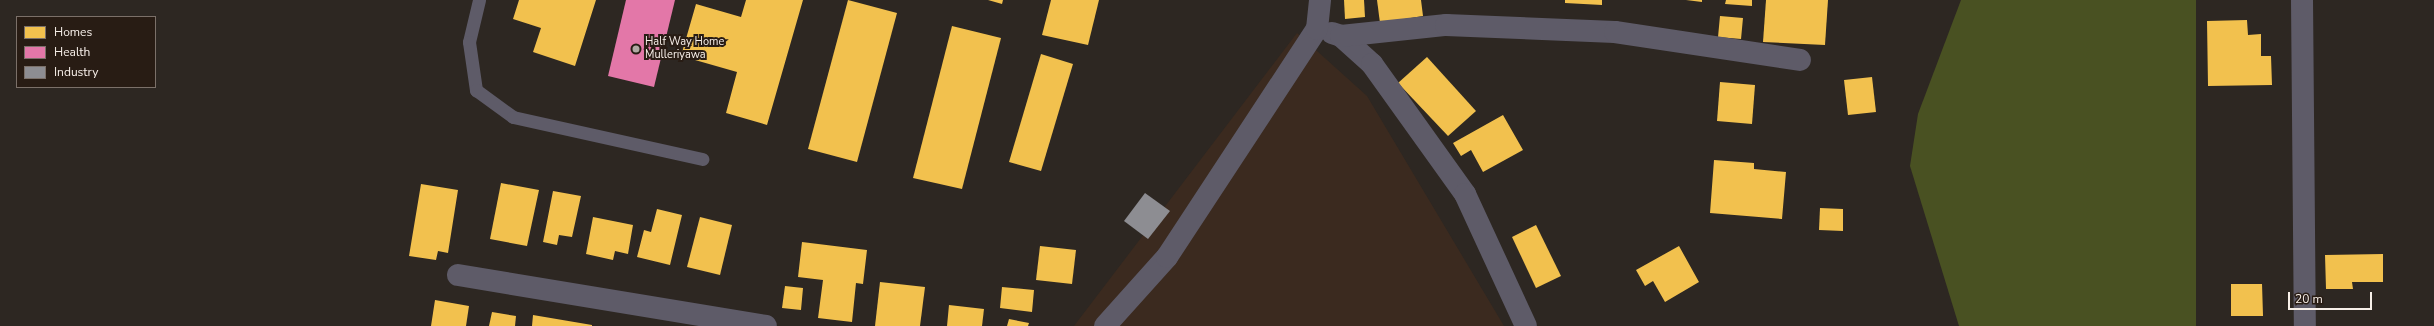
<!DOCTYPE html>
<html>
<head>
<meta charset="utf-8">
<style>
  body { margin:0 }
  #map { position:relative; width:2434px; height:326px; overflow:hidden; background:#2d2722; font-family:"Nunito Sans",sans-serif }
  div>[style] { position:absolute }
  .built>* { inset:0; background:#3b2a1f }
  .green>* { inset:0; background:#495122 }
  .homes>* { inset:0; background:#f2c14e }
  .health>* { inset:0; background:#e377a8 }
  .industry>* { inset:0; background:#8d8d92 }
  .service>* { height:13px; margin:-6.5px; padding:0 6.5px; transform-origin:6.5px; border-radius:6.5px; background:#5e5b68 }
  .minor>* { height:22px; margin:-11px; padding:0 11px; transform-origin:11px; border-radius:11px; background:#5e5b68 }
  .tertiary>* { height:22px; margin:-11px; padding:0 11px; transform-origin:11px; border-radius:11px; background:#5e5b68 }
  .dots>* { width:11px; height:11px; translate:-50% -50%; box-sizing:border-box; border:2px solid #281c14; border-radius:50% }
  span { translate:-50% -50%; white-space:nowrap; text-align:center; line-height:1.15; -webkit-text-stroke:4px #281c14; paint-order:stroke }
  .poi-label { font-size:11px; color:#f7efe9 }
  .left { translate:0 -50%; text-align:left }
  .legend { position:absolute; left:16px; top:16px; width:140px; height:72px; box-sizing:border-box; background:#281c14; border:1px solid #7b7069; margin:0; padding:5px 7px; list-style:none; font-size:12px; color:#f7efe9 }
  .legend li { display:flex; align-items:center; gap:8px; height:20px }
  .legend b { width:20px; border:1px solid #7b7069 }
  .scale { position:absolute; left:2288px; top:292px; width:84px; height:18px; box-sizing:border-box; border:2px solid #f7efe9; border-top:0; padding-left:5px; font-size:12px; line-height:14px; white-space:nowrap; color:#f7efe9; -webkit-text-stroke:3px #281c14; paint-order:stroke }
</style>
</head>
<body>
<div id="map">
  <div class="built">
    <div style="clip-path:polygon(1297px 33px,1367px 96px,1504px 326px,1074px 326px)"></div>
  </div>
  <div class="green">
    <div style="clip-path:polygon(1961px 0,2196px 0,2196px 326px,1959px 326px,1910px 166px,1918px 114px)"></div>
  </div>
  <div class="homes">
    <div style="clip-path:polygon(519px 0,596px 0,575px 66px,533px 52px,541px 28px,513px 19px)"></div>
    <div style="clip-path:polygon(746px 0,803px 0,767px 125px,726px 113px,737px 72px,681px 56px,696px 4px,741px 17px)"></div>
    <div style="clip-path:polygon(848px 0,897px 13px,857px 162px,808px 149px)"></div>
    <div style="clip-path:polygon(988px 0,1003px 0,1002px 4px)"></div>
    <div style="clip-path:polygon(1051px 0,1099px 0,1088px 45px,1042px 35px)"></div>
    <div style="clip-path:polygon(1344px 0,1364px 0,1365px 17px,1345px 19px)"></div>
    <div style="clip-path:polygon(1377px 0,1421px 0,1423px 16px,1380px 23px)"></div>
    <div style="clip-path:polygon(1565px 0,1602px 0,1602px 5px,1565px 3px)"></div>
    <div style="clip-path:polygon(1686px 0,1702px 0,1702px 2px)"></div>
    <div style="clip-path:polygon(1726px 0,1752px 0,1752px 6px,1725px 4px)"></div>
    <div style="clip-path:polygon(1766px 0,1828px 0,1825px 45px,1763px 42px)"></div>
    <div style="clip-path:polygon(1720px 16px,1743px 18px,1741px 39px,1718px 37px)"></div>
    <div style="clip-path:polygon(2247px 20px,2248px 35px,2261px 34px,2261px 56px,2271px 56px,2272px 85px,2208px 86px,2207px 21px)"></div>
    <div style="clip-path:polygon(952px 26px,1001px 38px,962px 189px,913px 178px)"></div>
    <div style="clip-path:polygon(1041px 54px,1073px 64px,1041px 171px,1009px 162px)"></div>
    <div style="clip-path:polygon(1427px 57px,1476px 111px,1448px 136px,1398px 83px)"></div>
    <div style="clip-path:polygon(1872px 77px,1876px 112px,1848px 115px,1844px 80px)"></div>
    <div style="clip-path:polygon(1720px 82px,1755px 85px,1752px 124px,1717px 121px)"></div>
    <div style="clip-path:polygon(1503px 115px,1523px 150px,1483px 172px,1471px 150px,1461px 156px,1453px 143px)"></div>
    <div style="clip-path:polygon(1714px 160px,1754px 163px,1754px 169px,1786px 172px,1782px 219px,1710px 213px)"></div>
    <div style="clip-path:polygon(501px 183px,539px 190px,527px 246px,490px 239px)"></div>
    <div style="clip-path:polygon(421px 184px,458px 190px,448px 253px,438px 251px,436px 260px,409px 256px)"></div>
    <div style="clip-path:polygon(553px 191px,581px 196px,572px 237px,559px 235px,557px 245px,543px 242px)"></div>
    <div style="clip-path:polygon(1820px 208px,1843px 209px,1843px 231px,1819px 230px)"></div>
    <div style="clip-path:polygon(657px 209px,682px 215px,670px 265px,637px 257px,644px 230px,651px 232px)"></div>
    <div style="clip-path:polygon(593px 217px,633px 225px,628px 254px,615px 251px,613px 260px,586px 254px)"></div>
    <div style="clip-path:polygon(700px 217px,732px 225px,720px 275px,687px 267px)"></div>
    <div style="clip-path:polygon(1536px 225px,1561px 276px,1536px 288px,1512px 237px)"></div>
    <div style="clip-path:polygon(802px 242px,867px 250px,863px 284px,856px 283px,852px 322px,818px 318px,823px 280px,798px 277px)"></div>
    <div style="clip-path:polygon(1040px 246px,1076px 250px,1072px 284px,1036px 280px)"></div>
    <div style="clip-path:polygon(1679px 246px,1699px 282px,1665px 302px,1653px 281px,1645px 286px,1636px 270px)"></div>
    <div style="clip-path:polygon(2383px 254px,2383px 282px,2352px 282px,2353px 289px,2326px 289px,2325px 255px)"></div>
    <div style="clip-path:polygon(880px 282px,925px 287px,920px 326px,875px 326px)"></div>
    <div style="clip-path:polygon(2231px 284px,2262px 284px,2263px 316px,2231px 316px)"></div>
    <div style="clip-path:polygon(785px 286px,803px 288px,801px 310px,782px 308px)"></div>
    <div style="clip-path:polygon(1002px 287px,1034px 290px,1032px 312px,1000px 308px)"></div>
    <div style="clip-path:polygon(435px 300px,469px 306px,466px 326px,431px 326px)"></div>
    <div style="clip-path:polygon(949px 305px,984px 309px,982px 326px,947px 326px)"></div>
    <div style="clip-path:polygon(492px 312px,516px 316px,515px 326px,489px 326px)"></div>
    <div style="clip-path:polygon(533px 315px,592px 325px,592px 326px,532px 326px)"></div>
    <div style="clip-path:polygon(1009px 319px,1029px 323px,1028px 326px,1007px 326px)"></div>
  </div>
  <div class="health">
    <div style="clip-path:polygon(626px 0,675px 0,654px 87px,608px 76px)"></div>
  </div>
  <div class="industry">
    <div style="clip-path:polygon(1145px 193px,1170px 211px,1148px 239px,1124px 221px)"></div>
  </div>
  <div class="service">
    <div style="left:479px;top:0;width:43px;rotate:103.4deg"></div>
    <div style="left:469px;top:42px;width:49px;rotate:81.7deg"></div>
    <div style="left:476px;top:90px;width:46px;rotate:36.1deg"></div>
    <div style="left:513px;top:117px;width:194px;rotate:12.5deg"></div>
  </div>
  <div class="minor">
    <div style="left:2302px;top:0;width:326px;rotate:89.5deg"></div>
    <div style="left:1332px;top:33px;width:9px;rotate:18deg"></div>
    <div style="left:1341px;top:36px;width:42px;rotate:42.1deg"></div>
    <div style="left:1372px;top:64px;width:160px;rotate:54.4deg"></div>
    <div style="left:1465px;top:194px;width:145px;rotate:65.2deg"></div>
    <div style="left:1341px;top:36px;width:106px;rotate:-6deg"></div>
    <div style="left:1446px;top:25px;width:169px;rotate:2.4deg"></div>
    <div style="left:1615px;top:32px;width:187px;rotate:8.6deg"></div>
    <div style="left:458px;top:275px;width:312px;rotate:9.4deg"></div>
  </div>
  <div class="tertiary">
    <div style="left:1105px;top:326px;width:93px;rotate:-48.1deg"></div>
    <div style="left:1167px;top:257px;width:273px;rotate:-56.7deg"></div>
    <div style="left:1317px;top:29px;width:29px;rotate:-84deg"></div>
  </div>
  <div class="dots">
    <div style="left:636px;top:49px;background:#b0a9a3"></div>
  </div>
  <div class="poi-label">
    <span class="left" style="left:645px;top:49px">Half Way Home<br>Mulleriyawa</span>
  </div>
  <ul class="legend">
  <li><b style="height:11px;background:#f2c14e"></b>Homes</li>
  <li><b style="height:11px;background:#e377a8"></b>Health</li>
  <li><b style="height:11px;background:#8d8d92"></b>Industry</li>
  </ul>
  <div class="scale">20 m</div>
</div>
</body>
</html>
